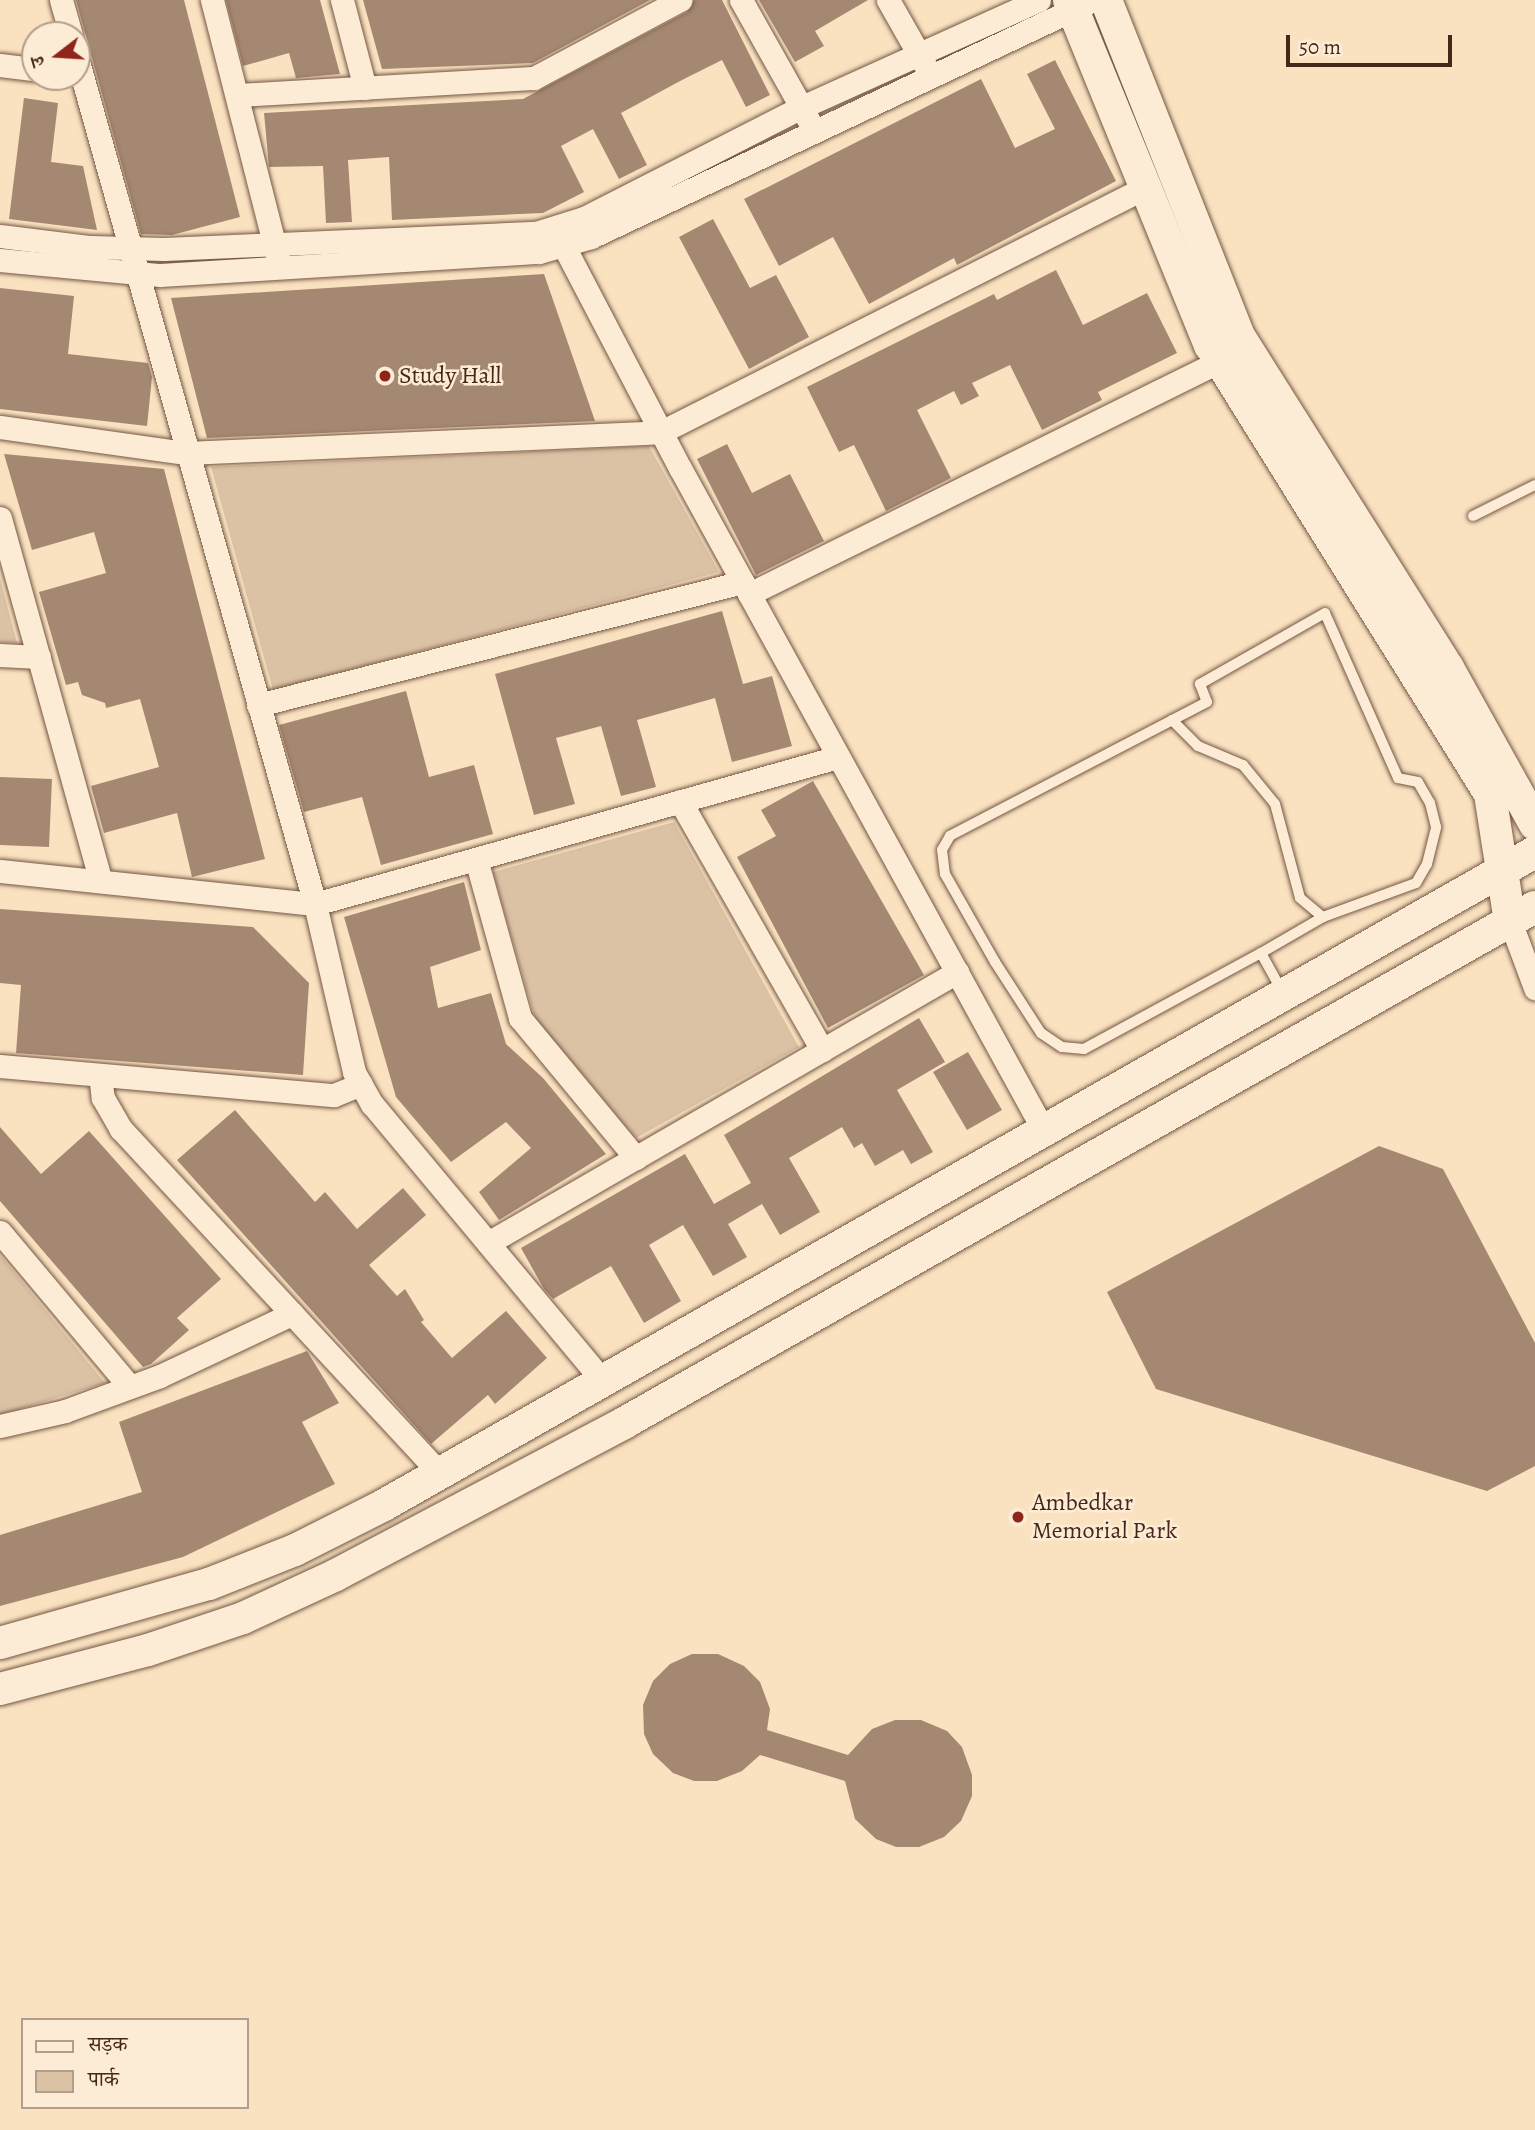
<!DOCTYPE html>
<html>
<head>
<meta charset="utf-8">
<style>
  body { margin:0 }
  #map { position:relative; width:1535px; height:2130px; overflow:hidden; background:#fae2c0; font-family:Alegreya,"Noto Serif Devanagari",serif }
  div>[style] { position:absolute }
  .green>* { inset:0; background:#dcc2a4 }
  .building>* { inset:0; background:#a58871 }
  .roads { filter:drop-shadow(0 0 2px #745644) drop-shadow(0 0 2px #745644) }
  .lane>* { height:10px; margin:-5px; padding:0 5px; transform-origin:5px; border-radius:5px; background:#fcecd6 }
  .street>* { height:23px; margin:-11.5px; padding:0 11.5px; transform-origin:11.5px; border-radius:11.5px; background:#fcecd6 }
  .secondary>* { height:32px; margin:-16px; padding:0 16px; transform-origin:16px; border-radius:16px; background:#fcecd6 }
  .dots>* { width:19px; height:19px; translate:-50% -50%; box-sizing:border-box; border:4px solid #fcecd6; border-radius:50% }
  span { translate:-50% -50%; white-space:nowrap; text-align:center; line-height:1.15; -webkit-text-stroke:5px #fcecd6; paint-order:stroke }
  .poi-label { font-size:24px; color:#48271b }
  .left { translate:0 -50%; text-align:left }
  .legend { position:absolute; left:21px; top:2018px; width:228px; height:91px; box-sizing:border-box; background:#fcecd6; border:2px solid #b49d8b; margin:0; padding:9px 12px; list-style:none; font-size:21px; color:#48271b }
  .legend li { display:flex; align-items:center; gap:14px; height:35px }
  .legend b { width:35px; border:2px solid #b49d8b }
  .north { position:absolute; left:21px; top:21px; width:70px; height:70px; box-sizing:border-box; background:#fcecd6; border:2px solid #b49d8b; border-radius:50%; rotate:253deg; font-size:19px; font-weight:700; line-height:28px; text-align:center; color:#48271b }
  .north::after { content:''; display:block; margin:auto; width:24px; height:32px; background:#8f2418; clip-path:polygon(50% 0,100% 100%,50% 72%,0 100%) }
  .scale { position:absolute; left:1286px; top:35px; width:166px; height:32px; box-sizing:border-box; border:4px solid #48271b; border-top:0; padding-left:9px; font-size:21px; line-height:24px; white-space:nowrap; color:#48271b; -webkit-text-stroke:5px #fcecd6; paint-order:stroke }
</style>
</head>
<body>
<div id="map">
  <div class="green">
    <div style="clip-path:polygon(649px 446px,719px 572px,273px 690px,211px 467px)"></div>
    <div style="clip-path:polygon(0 578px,17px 643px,0 642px)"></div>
    <div style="clip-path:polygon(674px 822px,799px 1047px,636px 1138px,535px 1018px,493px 872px)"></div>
    <div style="clip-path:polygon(0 1255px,105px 1383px,0 1415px)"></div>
  </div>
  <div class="building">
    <div style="clip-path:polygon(76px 0,184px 0,240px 217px,172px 235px,141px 234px)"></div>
    <div style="clip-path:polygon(226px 0,320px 0,340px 74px,296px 78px,289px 53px,243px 66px)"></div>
    <div style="clip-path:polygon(363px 0,650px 0,533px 63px,382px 69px)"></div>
    <div style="clip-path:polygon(694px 0,722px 0,770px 95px,746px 107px,722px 60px,682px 80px,621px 113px,647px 165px,619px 179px,593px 129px,561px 146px,584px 192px,543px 213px,392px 220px,389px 157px,348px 160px,352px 222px,326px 223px,323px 166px,269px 167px,264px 113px,523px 99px,687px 12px)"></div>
    <div style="clip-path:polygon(759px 0,868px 0,815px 31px,824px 46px,795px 62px)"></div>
    <div style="clip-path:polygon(1055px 60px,1116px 181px,957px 265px,954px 258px,869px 304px,833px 237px,779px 266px,744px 199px,981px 79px,1015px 148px,1055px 129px,1027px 74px)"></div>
    <div style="clip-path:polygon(24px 98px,58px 103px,51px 162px,83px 166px,97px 230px,9px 219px)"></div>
    <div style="clip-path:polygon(713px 219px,750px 288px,776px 275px,809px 337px,749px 369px,679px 237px)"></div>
    <div style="clip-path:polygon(1056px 270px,1083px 325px,1147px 293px,1177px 353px,1098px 392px,1102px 400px,1042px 430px,1010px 365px,972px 383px,979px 396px,961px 405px,954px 391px,917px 410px,951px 478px,886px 511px,854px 445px,839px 452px,807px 387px,994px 294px,997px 300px)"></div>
    <div style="clip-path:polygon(544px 274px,595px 421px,207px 438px,171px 298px)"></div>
    <div style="clip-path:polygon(0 288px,74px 296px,68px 354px,148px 363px,152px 377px,147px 426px,0 409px)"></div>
    <div style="clip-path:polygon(727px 444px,752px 493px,790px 474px,824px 541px,756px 575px,697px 459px)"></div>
    <div style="clip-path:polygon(4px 454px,164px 469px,265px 859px,192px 877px,177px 813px,104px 833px,91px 786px,159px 767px,140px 699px,106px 708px,105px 703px,82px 695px,78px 682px,66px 685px,39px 592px,106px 573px,94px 532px,32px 550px)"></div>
    <div style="clip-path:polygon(722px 611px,743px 684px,772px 676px,792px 746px,732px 762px,715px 698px,637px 720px,656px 787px,621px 796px,601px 726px,556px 738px,575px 804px,534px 815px,495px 674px)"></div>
    <div style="clip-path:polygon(406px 691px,429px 777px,474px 765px,493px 834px,381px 865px,362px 797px,304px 812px,279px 725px)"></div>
    <div style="clip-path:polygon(0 777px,52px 779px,49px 847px,0 845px)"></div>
    <div style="clip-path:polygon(813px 781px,924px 975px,828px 1028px,737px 857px,776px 836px,761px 810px)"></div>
    <div style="clip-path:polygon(464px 882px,481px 950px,430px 967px,438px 1008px,491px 993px,506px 1044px,543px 1078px,606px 1154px,499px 1220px,479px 1192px,531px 1148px,506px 1122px,451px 1162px,396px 1097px,344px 917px)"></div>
    <div style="clip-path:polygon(0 909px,253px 927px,309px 983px,303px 1075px,16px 1053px,21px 985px,0 983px)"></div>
    <div style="clip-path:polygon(919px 1018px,945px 1062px,897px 1090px,933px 1152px,911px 1164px,903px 1150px,875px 1166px,862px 1143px,854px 1148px,842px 1127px,789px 1158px,820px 1212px,780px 1235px,762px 1204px,728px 1224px,747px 1257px,713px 1276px,683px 1225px,649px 1245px,681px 1301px,644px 1323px,611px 1266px,553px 1299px,544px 1289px,521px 1248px,685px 1154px,714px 1204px,751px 1183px,724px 1135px)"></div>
    <div style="clip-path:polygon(968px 1052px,1002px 1110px,967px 1130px,933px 1072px)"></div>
    <div style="clip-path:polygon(235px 1110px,315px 1202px,325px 1192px,357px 1229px,403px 1188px,426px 1215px,369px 1265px,397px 1296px,405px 1289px,424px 1320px,421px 1322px,452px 1358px,506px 1311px,547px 1358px,495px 1404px,488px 1395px,431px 1444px,177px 1160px)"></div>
    <div style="clip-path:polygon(0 1127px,41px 1174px,89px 1131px,221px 1279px,177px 1318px,189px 1330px,151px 1364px,143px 1367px,0 1201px)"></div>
    <div style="clip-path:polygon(1379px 1146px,1443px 1169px,1535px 1343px,1535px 1466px,1487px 1491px,1156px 1389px,1107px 1292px)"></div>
    <div style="clip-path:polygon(307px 1351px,339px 1403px,302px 1422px,335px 1484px,183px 1557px,0 1606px,0 1535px,142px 1492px,119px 1422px)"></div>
    <div style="clip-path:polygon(692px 1654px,718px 1654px,744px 1666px,760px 1682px,770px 1709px,767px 1730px,848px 1755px,872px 1729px,895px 1720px,921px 1720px,947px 1731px,962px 1747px,972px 1775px,972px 1796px,961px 1821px,944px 1837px,919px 1847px,896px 1847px,876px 1839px,855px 1819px,845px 1781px,760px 1755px,742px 1771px,717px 1781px,694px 1781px,673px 1773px,653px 1754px,644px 1734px,643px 1705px,653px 1681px,670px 1664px)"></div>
  </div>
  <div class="roads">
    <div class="lane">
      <div style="left:1473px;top:516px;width:69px;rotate:-26.6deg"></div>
      <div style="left:1172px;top:720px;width:37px;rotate:45deg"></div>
      <div style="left:1198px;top:746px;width:49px;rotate:22.9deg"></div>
      <div style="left:1243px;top:765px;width:50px;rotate:50.6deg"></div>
      <div style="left:1275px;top:804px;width:97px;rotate:75.1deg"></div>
      <div style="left:1300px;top:898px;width:30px;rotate:40deg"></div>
      <div style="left:1261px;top:953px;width:72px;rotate:-30.1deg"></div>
      <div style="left:1323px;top:917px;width:99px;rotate:-20.1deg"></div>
      <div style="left:1416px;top:883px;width:22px;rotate:-60deg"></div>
      <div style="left:1427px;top:864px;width:38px;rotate:-76deg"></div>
      <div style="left:1436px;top:827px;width:25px;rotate:-104deg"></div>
      <div style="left:1430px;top:803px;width:24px;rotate:-120deg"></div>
      <div style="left:1418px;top:782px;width:20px;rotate:-169deg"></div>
      <div style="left:1398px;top:778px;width:180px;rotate:-113.9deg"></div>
      <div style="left:1325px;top:613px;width:144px;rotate:150.4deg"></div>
      <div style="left:1200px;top:684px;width:19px;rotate:69deg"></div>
      <div style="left:1207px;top:702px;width:290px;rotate:152.5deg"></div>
      <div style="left:950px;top:836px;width:16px;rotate:120deg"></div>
      <div style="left:942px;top:850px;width:24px;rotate:83deg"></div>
      <div style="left:945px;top:874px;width:101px;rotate:60.4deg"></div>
      <div style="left:995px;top:962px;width:85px;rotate:57.1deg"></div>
      <div style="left:1041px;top:1033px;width:25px;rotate:34deg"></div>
      <div style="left:1062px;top:1047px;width:22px;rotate:5deg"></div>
      <div style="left:1084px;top:1049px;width:201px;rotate:-28.5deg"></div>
      <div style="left:1261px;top:953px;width:43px;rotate:61.1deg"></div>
    </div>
    <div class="street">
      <div style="left:61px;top:0;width:36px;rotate:74deg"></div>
      <div style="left:212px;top:0;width:266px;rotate:75.7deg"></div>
      <div style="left:342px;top:0;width:91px;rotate:75.4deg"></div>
      <div style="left:741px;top:0;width:139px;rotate:60.7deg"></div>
      <div style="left:888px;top:0;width:75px;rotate:60.4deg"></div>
      <div style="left:77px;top:58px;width:879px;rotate:74.29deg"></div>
      <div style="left:315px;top:904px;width:172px;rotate:76.9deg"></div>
      <div style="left:354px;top:1072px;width:37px;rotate:61deg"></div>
      <div style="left:372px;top:1104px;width:361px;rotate:50.2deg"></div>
      <div style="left:0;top:65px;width:35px;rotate:7deg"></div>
      <div style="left:237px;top:95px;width:297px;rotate:-3.3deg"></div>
      <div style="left:534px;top:78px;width:166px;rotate:-28.1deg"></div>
      <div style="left:557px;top:233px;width:265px;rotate:62.4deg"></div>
      <div style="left:680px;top:468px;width:756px;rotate:61.23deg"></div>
      <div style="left:0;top:236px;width:91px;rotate:7deg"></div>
      <div style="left:90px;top:247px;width:74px;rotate:1.5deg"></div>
      <div style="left:164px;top:249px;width:372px;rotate:-2.5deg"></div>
      <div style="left:536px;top:233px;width:50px;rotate:-17.4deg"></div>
      <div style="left:584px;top:218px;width:245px;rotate:-27deg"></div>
      <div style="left:802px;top:107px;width:260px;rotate:-24.3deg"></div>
      <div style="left:0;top:260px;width:161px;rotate:5.4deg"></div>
      <div style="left:160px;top:275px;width:380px;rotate:-3.5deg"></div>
      <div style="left:539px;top:252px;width:54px;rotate:-16.1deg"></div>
      <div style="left:591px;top:237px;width:555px;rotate:-25.27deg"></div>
      <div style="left:0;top:427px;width:188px;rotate:8deg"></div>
      <div style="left:186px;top:453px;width:475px;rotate:-2.5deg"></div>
      <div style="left:661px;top:432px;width:543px;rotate:-26.8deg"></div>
      <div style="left:0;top:518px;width:377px;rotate:74.5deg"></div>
      <div style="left:749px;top:594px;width:525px;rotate:-26.32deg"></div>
      <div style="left:0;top:655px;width:39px;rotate:3deg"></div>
      <div style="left:258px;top:705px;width:500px;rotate:-14.23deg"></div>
      <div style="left:680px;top:801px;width:287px;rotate:60.3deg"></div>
      <div style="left:476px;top:859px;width:165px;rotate:74.5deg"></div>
      <div style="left:520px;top:1018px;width:182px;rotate:50.4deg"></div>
      <div style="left:0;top:871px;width:317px;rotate:6deg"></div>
      <div style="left:315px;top:904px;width:543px;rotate:-15.7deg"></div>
      <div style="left:1510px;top:921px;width:72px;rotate:69.5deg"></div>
      <div style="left:0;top:1066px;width:335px;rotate:5deg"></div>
      <div style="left:334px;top:1095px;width:29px;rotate:-22deg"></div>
      <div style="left:100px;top:1075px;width:23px;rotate:83deg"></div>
      <div style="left:103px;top:1098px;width:36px;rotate:60deg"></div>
      <div style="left:121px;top:1129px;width:470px;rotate:47.2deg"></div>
      <div style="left:0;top:1232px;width:202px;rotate:50deg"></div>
      <div style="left:488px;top:1243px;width:542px;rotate:-30.02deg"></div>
      <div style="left:0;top:1426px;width:67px;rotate:-13deg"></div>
      <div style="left:65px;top:1411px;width:101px;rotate:-20.2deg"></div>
      <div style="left:160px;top:1376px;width:146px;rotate:-25.2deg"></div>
    </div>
    <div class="secondary">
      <div style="left:1069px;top:0;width:373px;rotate:67.8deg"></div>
      <div style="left:1210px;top:345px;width:529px;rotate:58.05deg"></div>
      <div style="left:1490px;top:794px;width:129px;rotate:81.1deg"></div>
      <div style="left:1106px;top:0;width:361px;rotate:68.4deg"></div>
      <div style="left:1239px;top:336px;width:392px;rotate:57.8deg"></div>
      <div style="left:1448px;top:668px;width:179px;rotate:60.9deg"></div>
      <div style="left:0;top:1643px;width:217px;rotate:-15.8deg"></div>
      <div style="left:209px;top:1584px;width:92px;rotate:-21.6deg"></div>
      <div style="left:295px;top:1550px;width:100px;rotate:-26.8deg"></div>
      <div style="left:384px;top:1505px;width:1323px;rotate:-29.57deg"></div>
      <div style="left:0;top:1689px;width:153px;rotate:-14.8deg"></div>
      <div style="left:148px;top:1650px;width:100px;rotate:-18.6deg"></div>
      <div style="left:243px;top:1618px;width:102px;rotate:-24.8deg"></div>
      <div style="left:336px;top:1575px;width:326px;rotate:-27.8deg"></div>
      <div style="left:624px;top:1423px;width:1047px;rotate:-29.53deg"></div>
    </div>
  </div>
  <div class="dots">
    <div style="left:385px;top:376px;background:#8f2418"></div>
    <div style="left:1018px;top:1517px;background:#8f2418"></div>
  </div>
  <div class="poi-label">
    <span class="left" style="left:399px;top:376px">Study Hall</span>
    <span class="left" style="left:1032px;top:1517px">Ambedkar<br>Memorial Park</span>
  </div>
  <ul class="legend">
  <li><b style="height:9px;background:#fcecd6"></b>सड़क</li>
  <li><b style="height:19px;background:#dcc2a4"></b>पार्क</li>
  </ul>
  <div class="north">उ</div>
  <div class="scale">50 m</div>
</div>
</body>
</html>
